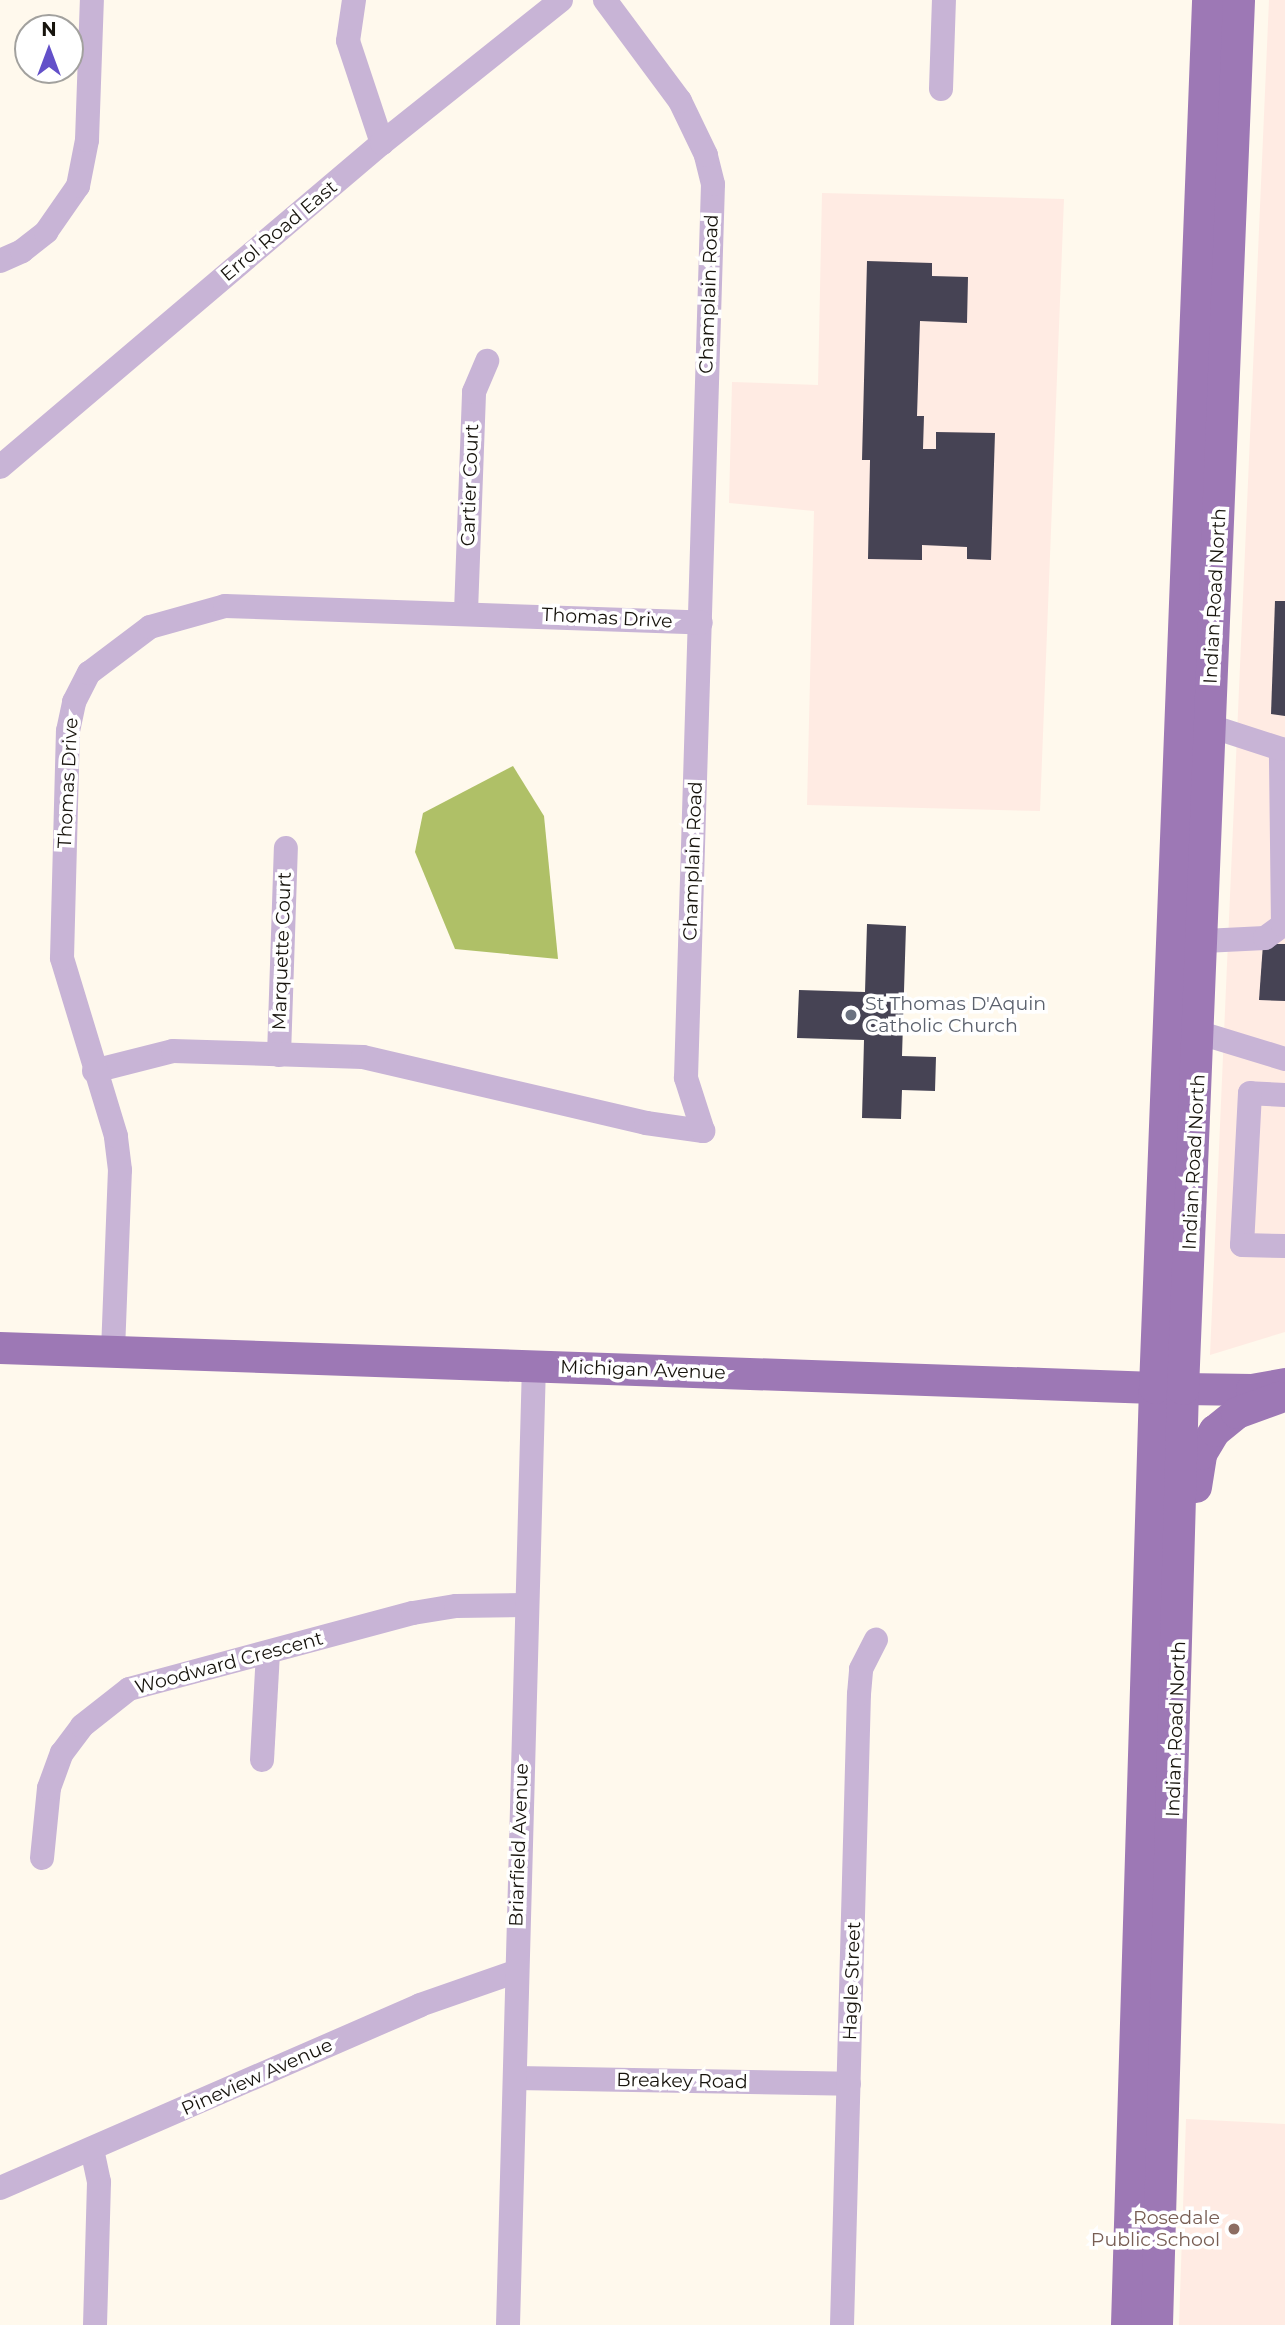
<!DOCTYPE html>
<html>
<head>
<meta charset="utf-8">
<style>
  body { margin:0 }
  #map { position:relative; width:1285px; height:2325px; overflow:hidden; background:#fff9ed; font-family:Montserrat,sans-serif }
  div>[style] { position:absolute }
  .education>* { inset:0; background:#ffebe3 }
  .forest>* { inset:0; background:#afc067 }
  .building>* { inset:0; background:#464354 }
  .minor>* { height:24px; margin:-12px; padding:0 12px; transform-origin:12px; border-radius:12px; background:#c8b4d6 }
  .major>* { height:32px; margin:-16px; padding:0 16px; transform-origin:16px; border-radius:16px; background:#9d78b5 }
  .dots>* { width:19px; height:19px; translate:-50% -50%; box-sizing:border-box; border:4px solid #fff; border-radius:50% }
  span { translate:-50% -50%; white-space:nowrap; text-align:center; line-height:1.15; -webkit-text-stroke:7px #fff; paint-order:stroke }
  .street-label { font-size:19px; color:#17140d }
  .worship-label { font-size:19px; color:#5b616d }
  .left { translate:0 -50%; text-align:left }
  .education-label { font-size:19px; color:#785e54 }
  .right { translate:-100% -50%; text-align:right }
  .north { position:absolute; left:14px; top:14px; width:70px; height:70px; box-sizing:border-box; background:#fff; border:2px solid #a2a19e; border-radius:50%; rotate:0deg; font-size:19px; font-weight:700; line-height:28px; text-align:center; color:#17140d }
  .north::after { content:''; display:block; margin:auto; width:24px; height:32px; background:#6350c9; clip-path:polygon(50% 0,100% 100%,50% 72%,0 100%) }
</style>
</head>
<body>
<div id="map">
  <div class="education">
    <div style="clip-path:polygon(1269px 0,1285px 0,1285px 1332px,1210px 1355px)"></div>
    <div style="clip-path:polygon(822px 193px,1064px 199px,1040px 811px,807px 805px,814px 511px,729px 503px,732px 382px,818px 385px)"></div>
    <div style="clip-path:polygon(1186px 2119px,1285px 2124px,1285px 2325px,1179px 2325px)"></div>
  </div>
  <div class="forest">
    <div style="clip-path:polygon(513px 766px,544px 816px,558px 959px,455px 949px,415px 852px,423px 813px)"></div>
  </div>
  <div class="building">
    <div style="clip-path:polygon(867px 261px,932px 263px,932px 276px,968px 277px,967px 323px,920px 321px,917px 416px,924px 416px,923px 449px,936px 449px,936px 432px,995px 433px,991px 560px,967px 559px,967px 547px,922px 545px,922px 560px,868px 559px,870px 460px,862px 460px)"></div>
    <div style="clip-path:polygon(1275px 601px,1285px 601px,1285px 716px,1271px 714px)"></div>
    <div style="clip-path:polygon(867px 924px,906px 926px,902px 1056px,936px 1057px,935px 1091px,902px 1090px,901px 1119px,862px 1118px,864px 1040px,797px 1038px,799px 990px,865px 992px)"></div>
    <div style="clip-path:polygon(1263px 944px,1285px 944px,1285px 1001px,1259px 1000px)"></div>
  </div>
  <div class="minor">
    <div style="left:354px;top:0;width:41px;rotate:98.3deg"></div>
    <div style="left:348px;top:41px;width:108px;rotate:71.6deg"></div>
    <div style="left:941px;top:89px;width:89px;rotate:-88.1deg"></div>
    <div style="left:0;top:261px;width:24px;rotate:-24deg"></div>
    <div style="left:22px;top:251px;width:31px;rotate:-38deg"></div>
    <div style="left:46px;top:232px;width:56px;rotate:-55.2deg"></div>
    <div style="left:78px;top:186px;width:47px;rotate:-78.9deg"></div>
    <div style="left:87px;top:140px;width:140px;rotate:-88deg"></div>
    <div style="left:0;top:467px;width:501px;rotate:-40.3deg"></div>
    <div style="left:382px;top:143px;width:229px;rotate:-38.6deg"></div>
    <div style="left:466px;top:612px;width:220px;rotate:-87.9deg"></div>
    <div style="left:474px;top:392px;width:34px;rotate:-67deg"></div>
    <div style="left:1204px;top:941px;width:61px;rotate:-2.8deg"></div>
    <div style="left:1265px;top:938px;width:22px;rotate:-36deg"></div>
    <div style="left:1283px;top:925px;width:176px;rotate:-90.7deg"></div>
    <div style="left:1281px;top:749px;width:75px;rotate:-162.1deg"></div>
    <div style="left:1200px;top:1033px;width:89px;rotate:17deg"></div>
    <div style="left:279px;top:1055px;width:207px;rotate:-88.1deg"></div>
    <div style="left:94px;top:1071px;width:81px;rotate:-14.2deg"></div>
    <div style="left:173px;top:1051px;width:190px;rotate:1.8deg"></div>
    <div style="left:363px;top:1057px;width:291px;rotate:13.1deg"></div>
    <div style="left:646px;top:1123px;width:58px;rotate:8deg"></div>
    <div style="left:703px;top:1131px;width:56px;rotate:-107.8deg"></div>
    <div style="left:686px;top:1078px;width:894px;rotate:-88.27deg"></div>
    <div style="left:713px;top:184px;width:30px;rotate:-104deg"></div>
    <div style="left:706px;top:155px;width:60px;rotate:-115.7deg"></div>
    <div style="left:680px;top:101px;width:126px;rotate:-126.6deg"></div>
    <div style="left:1285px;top:1095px;width:35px;rotate:-177deg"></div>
    <div style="left:1250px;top:1093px;width:152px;rotate:93deg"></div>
    <div style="left:1242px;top:1245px;width:43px;rotate:1.3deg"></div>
    <div style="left:113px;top:1351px;width:181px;rotate:-87.8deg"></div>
    <div style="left:120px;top:1170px;width:34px;rotate:-97deg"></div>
    <div style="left:116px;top:1136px;width:186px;rotate:-106.9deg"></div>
    <div style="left:62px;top:958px;width:227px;rotate:-88.5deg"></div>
    <div style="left:68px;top:731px;width:30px;rotate:-78deg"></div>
    <div style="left:74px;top:702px;width:33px;rotate:-63deg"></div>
    <div style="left:89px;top:673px;width:76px;rotate:-37deg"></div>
    <div style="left:150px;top:627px;width:78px;rotate:-15.6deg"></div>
    <div style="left:225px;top:606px;width:476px;rotate:2deg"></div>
    <div style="left:262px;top:1760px;width:108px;rotate:-86.8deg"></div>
    <div style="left:42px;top:1858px;width:70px;rotate:-84.3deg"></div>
    <div style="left:49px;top:1788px;width:37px;rotate:-70deg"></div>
    <div style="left:62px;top:1753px;width:34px;rotate:-53deg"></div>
    <div style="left:82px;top:1726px;width:60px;rotate:-38.2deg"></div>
    <div style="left:129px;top:1689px;width:294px;rotate:-15deg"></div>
    <div style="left:413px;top:1613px;width:44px;rotate:-9.2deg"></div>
    <div style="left:456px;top:1606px;width:70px;rotate:-0.8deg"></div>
    <div style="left:516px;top:2078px;width:333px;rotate:1deg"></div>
    <div style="left:92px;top:2149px;width:34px;rotate:78deg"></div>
    <div style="left:99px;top:2182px;width:143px;rotate:91.6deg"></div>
    <div style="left:0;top:2188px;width:458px;rotate:-23.5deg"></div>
    <div style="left:420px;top:2005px;width:101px;rotate:-19.2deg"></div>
    <div style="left:508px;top:2325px;width:959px;rotate:-88.45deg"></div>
    <div style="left:842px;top:2325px;width:631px;rotate:-88.46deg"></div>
    <div style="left:859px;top:1694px;width:25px;rotate:-85deg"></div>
    <div style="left:861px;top:1669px;width:33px;rotate:-63deg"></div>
  </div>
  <div class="major">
    <div style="left:0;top:1348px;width:1184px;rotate:1.98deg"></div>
    <div style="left:1183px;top:1389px;width:69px;rotate:0.8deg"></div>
    <div style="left:1252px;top:1390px;width:34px;rotate:-10deg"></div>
    <div style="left:1196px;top:1487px;width:33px;rotate:-81deg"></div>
    <div style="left:1201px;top:1454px;width:27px;rotate:-59deg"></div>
    <div style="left:1215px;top:1431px;width:28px;rotate:-39deg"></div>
    <div style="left:1237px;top:1413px;width:44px;rotate:-20.1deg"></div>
    <div style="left:1127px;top:2325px;width:937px;rotate:-88.29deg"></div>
    <div style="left:1155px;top:1388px;width:1389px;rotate:-87.81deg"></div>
    <div style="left:1157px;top:2325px;width:936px;rotate:-88.41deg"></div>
    <div style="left:1183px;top:1389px;width:1390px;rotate:-87.69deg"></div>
  </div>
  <div class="dots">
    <div style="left:851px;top:1015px;background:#6b7280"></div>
    <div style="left:1234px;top:2229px;background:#8d6e63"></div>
  </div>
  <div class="street-label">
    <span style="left:279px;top:231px;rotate:-40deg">Errol Road East</span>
    <span style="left:709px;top:294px;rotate:-88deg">Champlain Road</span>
    <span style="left:470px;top:485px;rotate:-88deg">Cartier Court</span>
    <span style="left:1215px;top:596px;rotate:-87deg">Indian Road North</span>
    <span style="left:607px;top:618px;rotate:3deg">Thomas Drive</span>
    <span style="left:68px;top:783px;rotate:-87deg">Thomas Drive</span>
    <span style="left:693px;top:861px;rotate:-88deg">Champlain Road</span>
    <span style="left:282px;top:951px;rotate:-88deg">Marquette Court</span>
    <span style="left:1194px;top:1162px;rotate:-87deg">Indian Road North</span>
    <span style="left:643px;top:1370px;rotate:2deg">Michigan Avenue</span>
    <span style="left:229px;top:1663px;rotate:-15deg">Woodward Crescent</span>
    <span style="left:1176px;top:1729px;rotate:-88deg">Indian Road North</span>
    <span style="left:519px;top:1845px;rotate:-88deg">Briarfield Avenue</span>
    <span style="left:852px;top:1981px;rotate:-88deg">Hagle Street</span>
    <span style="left:257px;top:2077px;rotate:-24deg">Pineview Avenue</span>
    <span style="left:682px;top:2081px;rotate:1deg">Breakey Road</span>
  </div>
  <div class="worship-label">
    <span class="left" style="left:865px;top:1015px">St Thomas D'Aquin<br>Catholic Church</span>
  </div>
  <div class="education-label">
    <span class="right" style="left:1220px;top:2229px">Rosedale<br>Public School</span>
  </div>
  <div class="north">N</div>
</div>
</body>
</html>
